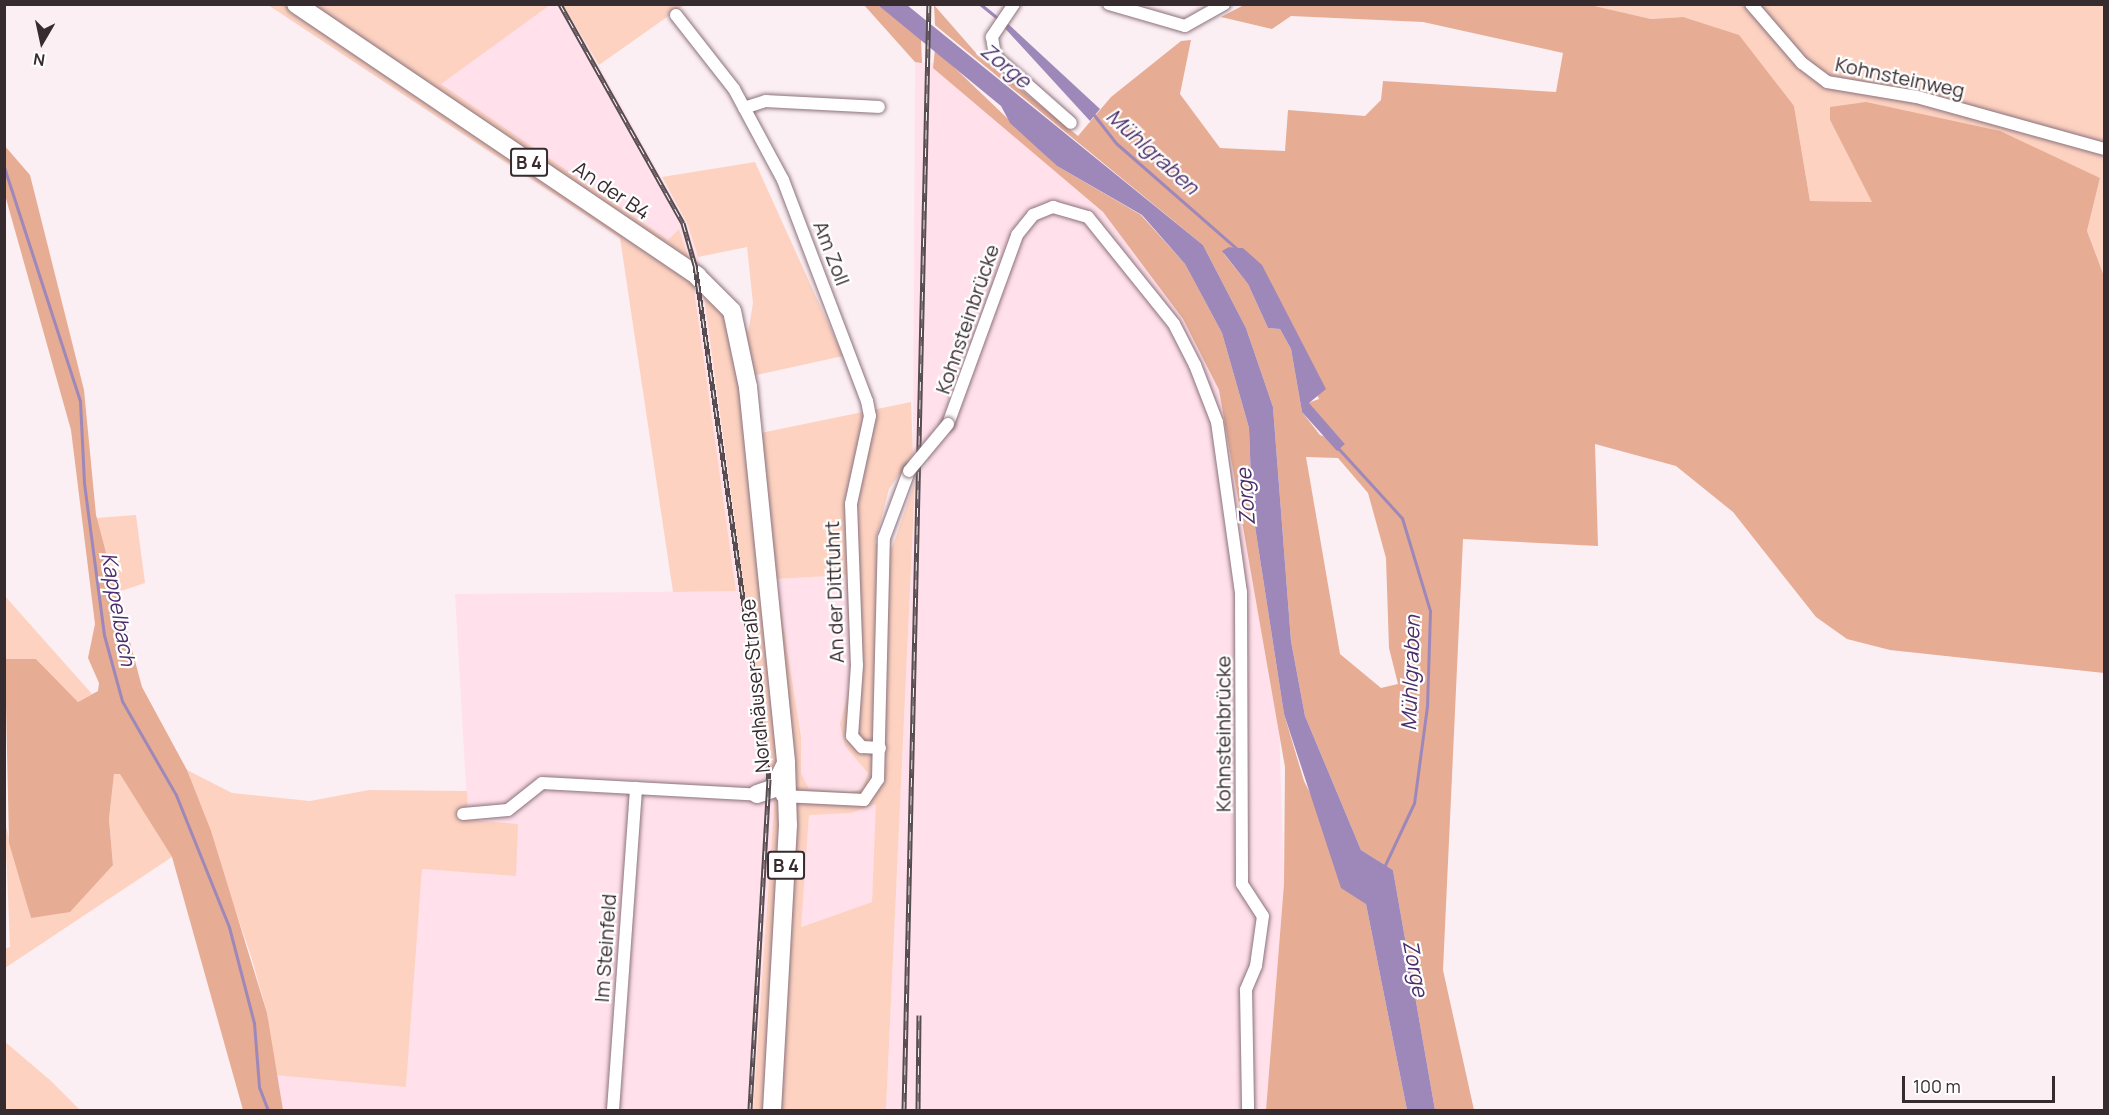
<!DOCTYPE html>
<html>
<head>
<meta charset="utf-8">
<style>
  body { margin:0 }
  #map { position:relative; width:2109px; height:1115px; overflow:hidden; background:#fceff4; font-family:Manrope,sans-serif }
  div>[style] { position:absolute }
  .built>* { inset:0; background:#ffe0eb }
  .green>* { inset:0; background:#fdd2c1 }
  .forest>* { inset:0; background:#e6ac94 }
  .water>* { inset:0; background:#9e88ba }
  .stream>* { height:3px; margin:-1.5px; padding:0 1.5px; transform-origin:1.5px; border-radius:1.5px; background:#9e88ba }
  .roads { filter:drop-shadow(0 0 2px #8c727c) drop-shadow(0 0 2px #8c727c) }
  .minor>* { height:12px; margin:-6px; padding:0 6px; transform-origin:6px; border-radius:6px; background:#fff }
  .primary>* { height:18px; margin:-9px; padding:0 9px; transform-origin:9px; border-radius:9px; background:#fff }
  .rail>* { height:5px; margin-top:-2.5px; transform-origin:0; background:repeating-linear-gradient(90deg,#fff 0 9px,#574c50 0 18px); box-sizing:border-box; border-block:2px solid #574c50 }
  .bridges { filter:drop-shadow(0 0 2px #8c727c) drop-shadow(0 0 2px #8c727c) }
  .minor-bridge>* { height:12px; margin:-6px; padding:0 6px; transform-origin:6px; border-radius:6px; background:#fff }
  span { translate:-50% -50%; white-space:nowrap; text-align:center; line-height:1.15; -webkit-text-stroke:4.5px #fff; paint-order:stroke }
  .shield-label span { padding:2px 4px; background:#fff; border:2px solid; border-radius:4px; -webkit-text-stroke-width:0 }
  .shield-label { font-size:18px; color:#362b2f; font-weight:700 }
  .street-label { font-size:20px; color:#362b2f }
  .water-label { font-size:21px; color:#4b2d6b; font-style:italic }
  .frame { position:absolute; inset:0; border:6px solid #362b2f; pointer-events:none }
  .north { position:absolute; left:12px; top:12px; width:60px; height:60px; -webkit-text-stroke:4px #fff; paint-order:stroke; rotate:189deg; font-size:16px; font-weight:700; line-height:24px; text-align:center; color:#362b2f }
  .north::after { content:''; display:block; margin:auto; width:21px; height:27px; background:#362b2f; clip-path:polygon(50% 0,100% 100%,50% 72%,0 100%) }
  .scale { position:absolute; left:1902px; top:1076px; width:153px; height:27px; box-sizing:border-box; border:3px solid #362b2f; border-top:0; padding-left:8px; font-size:18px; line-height:21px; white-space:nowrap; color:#362b2f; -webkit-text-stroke:4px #fff; paint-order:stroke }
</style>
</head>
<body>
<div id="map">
  <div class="built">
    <div style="clip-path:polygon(550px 5px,563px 5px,599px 65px,688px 225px,698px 257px,774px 807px,753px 1110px,283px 1110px,274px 1075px,406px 1086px,422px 869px,516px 875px,468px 821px,455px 594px,736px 591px,690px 261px,679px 229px,668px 240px,440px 84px)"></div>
    <div style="clip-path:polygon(915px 62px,933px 63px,1103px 212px,1183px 319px,1219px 390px,1279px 726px,1284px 884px,1266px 1110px,886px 1110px,915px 481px,928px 463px,928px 439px,913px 455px)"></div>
    <div style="clip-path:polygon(846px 575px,852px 664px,845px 746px,868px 773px,862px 789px,809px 789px,801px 773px,801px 735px,776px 579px)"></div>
    <div style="clip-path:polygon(877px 803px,872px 902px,800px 927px,809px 814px)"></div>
  </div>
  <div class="green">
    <div style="clip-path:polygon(268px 5px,550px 5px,441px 84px,668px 240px,679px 229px,690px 261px,736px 591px,673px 592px,620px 238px)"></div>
    <div style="clip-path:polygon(563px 5px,684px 5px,599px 65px)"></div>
    <div style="clip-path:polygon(1585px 5px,2104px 5px,2104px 276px,2087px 231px,2100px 178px,1830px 120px,1873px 202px,1810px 201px,1794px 106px,1683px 17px,1651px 19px)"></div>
    <div style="clip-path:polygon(evenodd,755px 162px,843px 356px,756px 375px,761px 433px,911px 402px,913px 455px,889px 489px,875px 543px,892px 548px,915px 481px,886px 1110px,753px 1110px,774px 807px,700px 268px,739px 306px,748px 333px,753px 303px,747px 247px,698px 257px,688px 225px,662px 177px,755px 162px,846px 575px,851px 682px,840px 724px,845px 746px,868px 773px,862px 789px,850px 792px,809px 789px,801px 773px,801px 736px,776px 579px,846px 575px,755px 162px,876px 804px,872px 902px,801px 927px,809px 815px,851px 813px,876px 804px)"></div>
    <div style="clip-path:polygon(136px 515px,145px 583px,118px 592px,96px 518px)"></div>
    <div style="clip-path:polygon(4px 595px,92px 694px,78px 702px,36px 659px,5px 659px)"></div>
    <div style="clip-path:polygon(187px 770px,232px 793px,310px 801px,369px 790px,467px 791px,468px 820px,518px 824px,516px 876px,422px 869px,406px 1087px,274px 1075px,267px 1013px,251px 956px)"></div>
    <div style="clip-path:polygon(120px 773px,172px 857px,5px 968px,4px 949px,10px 947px,5px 823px,31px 918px,113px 865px,109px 819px,114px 774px)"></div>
    <div style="clip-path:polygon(4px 1041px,50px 1080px,80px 1110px,5px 1110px)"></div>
  </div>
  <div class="forest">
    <div style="clip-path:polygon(evenodd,1585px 4px,1651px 19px,1683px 17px,1739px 35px,1794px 106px,1810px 201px,1872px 202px,1830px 120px,1830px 107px,1866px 102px,2000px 131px,2100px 178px,2087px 231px,2104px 276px,2104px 673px,1890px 650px,1847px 639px,1816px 617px,1733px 512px,1676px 466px,1595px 444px,1598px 546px,1463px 539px,1443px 970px,1474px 1110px,1435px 1110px,1393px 870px,1361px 850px,1305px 716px,1291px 641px,1273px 407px,1246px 328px,1203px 245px,935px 25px,934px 5px,976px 53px,1078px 136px,1111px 97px,1181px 41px,1191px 40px,1180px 94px,1220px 148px,1285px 151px,1288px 110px,1365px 116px,1381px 100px,1383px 81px,1556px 92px,1563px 53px,1423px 22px,1291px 16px,1272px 29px,1221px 17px,1244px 5px,1585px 4px,1229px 247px,1243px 248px,1256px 264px,1319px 399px,1308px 403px,1345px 444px,1320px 435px,1302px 412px,1291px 349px,1280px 329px,1268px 328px,1248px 284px,1224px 254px,1229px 247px,1585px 4px,1306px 457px,1338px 458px,1368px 493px,1386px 558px,1389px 648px,1398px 684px,1381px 688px,1340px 654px,1306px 457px)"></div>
    <div style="clip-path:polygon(864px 5px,878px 5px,908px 24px,921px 39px,922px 63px,915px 62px)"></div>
    <div style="clip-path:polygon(935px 49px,1057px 166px,1141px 215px,1185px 264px,1222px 333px,1249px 428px,1252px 507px,1284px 714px,1304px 781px,1366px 904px,1407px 1110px,1266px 1110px,1284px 884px,1285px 767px,1219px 390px,1183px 319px,1103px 212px,933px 68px)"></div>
    <div style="clip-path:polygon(4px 145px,30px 175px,84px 390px,96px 515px,142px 687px,187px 770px,211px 831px,267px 1013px,283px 1110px,243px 1110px,172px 857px,120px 774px,114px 774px,109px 819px,113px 865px,70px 912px,31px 918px,9px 843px,5px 659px,36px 659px,78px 702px,98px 691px,99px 683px,88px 658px,95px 624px,71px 430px,5px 195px)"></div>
  </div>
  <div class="water">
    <div style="clip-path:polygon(878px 5px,907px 5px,1203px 245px,1246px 328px,1273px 407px,1291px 641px,1305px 716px,1361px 850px,1393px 870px,1435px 1110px,1407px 1110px,1366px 904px,1341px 888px,1284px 714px,1252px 507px,1249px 428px,1222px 333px,1185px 264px,1142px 215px,1057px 166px,1010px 123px,1001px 106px)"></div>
    <div style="clip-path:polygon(1004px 20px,1100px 109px,1090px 121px,1001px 24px)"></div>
    <div style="clip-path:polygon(1229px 247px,1243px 248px,1262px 265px,1326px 389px,1309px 403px,1345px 444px,1337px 451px,1302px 412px,1291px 349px,1280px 329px,1268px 328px,1248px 284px,1222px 251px)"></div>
  </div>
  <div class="stream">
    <div style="left:980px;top:4px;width:27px;rotate:39deg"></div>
    <div style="left:1094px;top:115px;width:37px;rotate:52deg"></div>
    <div style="left:1117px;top:144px;width:159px;rotate:41.2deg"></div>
    <div style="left:4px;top:167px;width:246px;rotate:72deg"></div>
    <div style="left:80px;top:401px;width:82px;rotate:87.2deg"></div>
    <div style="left:84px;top:483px;width:153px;rotate:82.5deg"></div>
    <div style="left:104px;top:635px;width:68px;rotate:74.7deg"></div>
    <div style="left:122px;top:701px;width:108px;rotate:60.1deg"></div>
    <div style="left:176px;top:795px;width:142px;rotate:68.1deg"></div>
    <div style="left:229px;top:927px;width:99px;rotate:75.4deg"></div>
    <div style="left:254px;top:1023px;width:64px;rotate:85.5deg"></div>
    <div style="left:259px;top:1087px;width:25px;rotate:69deg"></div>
    <div style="left:1338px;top:448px;width:95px;rotate:47.6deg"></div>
    <div style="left:1402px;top:518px;width:97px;rotate:73.2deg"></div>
    <div style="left:1430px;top:611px;width:95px;rotate:91.8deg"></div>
    <div style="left:1427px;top:706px;width:98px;rotate:97.6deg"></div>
    <div style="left:1414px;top:803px;width:71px;rotate:115.1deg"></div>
  </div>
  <div class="roads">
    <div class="minor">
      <div style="left:1014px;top:4px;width:40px;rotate:124deg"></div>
      <div style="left:992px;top:37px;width:19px;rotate:81deg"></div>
      <div style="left:995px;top:56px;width:101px;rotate:41.4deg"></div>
      <div style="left:1109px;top:4px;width:79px;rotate:16.1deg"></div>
      <div style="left:1185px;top:26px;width:45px;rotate:-29.4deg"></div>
      <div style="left:1751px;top:4px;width:78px;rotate:49.2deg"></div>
      <div style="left:1802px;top:63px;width:31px;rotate:37deg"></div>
      <div style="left:1827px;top:82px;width:91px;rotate:9.5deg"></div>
      <div style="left:1917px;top:97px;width:194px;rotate:15.5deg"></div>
      <div style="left:676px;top:15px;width:94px;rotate:51.9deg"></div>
      <div style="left:734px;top:89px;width:103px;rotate:61.7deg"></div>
      <div style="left:783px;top:180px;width:236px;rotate:69.2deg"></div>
      <div style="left:867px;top:401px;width:15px;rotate:79deg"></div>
      <div style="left:870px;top:416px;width:90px;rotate:102.2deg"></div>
      <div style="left:851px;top:504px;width:161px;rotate:87.9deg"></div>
      <div style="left:857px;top:665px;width:71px;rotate:94deg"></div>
      <div style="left:852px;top:736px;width:15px;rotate:48deg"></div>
      <div style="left:862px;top:747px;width:18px;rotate:3deg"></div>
      <div style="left:744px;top:108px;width:23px;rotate:-18deg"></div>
      <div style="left:766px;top:101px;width:113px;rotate:3deg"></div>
      <div style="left:948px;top:424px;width:201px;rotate:-69.9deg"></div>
      <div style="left:1017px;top:235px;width:26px;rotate:-51deg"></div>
      <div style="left:1033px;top:215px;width:22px;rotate:-22deg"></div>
      <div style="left:1053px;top:207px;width:36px;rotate:16deg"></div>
      <div style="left:1088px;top:217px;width:137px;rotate:51.2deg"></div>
      <div style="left:1174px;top:324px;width:46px;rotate:62.9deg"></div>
      <div style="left:1195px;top:365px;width:61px;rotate:68.9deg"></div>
      <div style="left:1217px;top:422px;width:172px;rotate:82deg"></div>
      <div style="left:1241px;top:592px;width:292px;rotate:89.8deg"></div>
      <div style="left:1242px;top:884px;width:38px;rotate:57deg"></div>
      <div style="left:1263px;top:916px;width:50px;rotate:98deg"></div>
      <div style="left:1256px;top:966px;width:26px;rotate:113deg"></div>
      <div style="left:1246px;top:990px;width:120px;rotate:89deg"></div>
      <div style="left:782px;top:796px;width:82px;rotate:2.8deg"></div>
      <div style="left:864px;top:800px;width:25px;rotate:-56deg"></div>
      <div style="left:878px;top:779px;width:241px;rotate:-88.6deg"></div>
      <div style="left:884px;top:538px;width:72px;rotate:-69.5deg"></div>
      <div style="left:463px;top:814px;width:45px;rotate:-5.1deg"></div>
      <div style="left:508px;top:810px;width:43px;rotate:-38.5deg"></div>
      <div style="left:542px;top:783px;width:222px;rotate:3.1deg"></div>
      <div style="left:613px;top:1110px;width:323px;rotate:-85.9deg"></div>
    </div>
    <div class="primary">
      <div style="left:296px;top:4px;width:485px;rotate:34.1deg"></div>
      <div style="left:697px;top:276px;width:49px;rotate:45deg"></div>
      <div style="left:732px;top:311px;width:78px;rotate:78.1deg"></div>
      <div style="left:748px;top:387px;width:378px;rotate:84.2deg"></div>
      <div style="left:786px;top:763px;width:62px;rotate:88.2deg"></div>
      <div style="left:788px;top:825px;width:285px;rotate:93.2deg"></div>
      <div style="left:757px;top:794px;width:18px;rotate:-19deg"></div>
      <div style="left:774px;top:788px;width:25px;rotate:-64deg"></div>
    </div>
  </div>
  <div class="rail">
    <div style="left:560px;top:4px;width:251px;rotate:60.7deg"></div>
    <div style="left:683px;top:223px;width:44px;rotate:74.1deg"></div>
    <div style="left:695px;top:265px;width:519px;rotate:81.81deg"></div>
    <div style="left:769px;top:779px;width:332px;rotate:93.3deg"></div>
    <div style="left:904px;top:1110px;width:1106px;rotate:-88.71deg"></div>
    <div style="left:918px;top:1110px;width:95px;rotate:-89.4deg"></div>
  </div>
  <div class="bridges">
    <div class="minor-bridge">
      <div style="left:909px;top:471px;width:61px;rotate:-50.3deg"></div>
    </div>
  </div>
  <div class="shield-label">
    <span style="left:529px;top:162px">B 4</span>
    <span style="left:786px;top:865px">B 4</span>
  </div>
  <div class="street-label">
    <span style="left:1900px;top:77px;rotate:12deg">Kohnsteinweg</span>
    <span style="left:612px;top:190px;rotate:34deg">An der B4</span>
    <span style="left:832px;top:253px;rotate:69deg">Am Zoll</span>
    <span style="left:967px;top:319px;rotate:-71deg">Kohnsteinbrücke</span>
    <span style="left:834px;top:592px;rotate:-92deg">An der Dittfuhrt</span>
    <span style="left:755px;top:686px;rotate:-95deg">Nordhäuser Straße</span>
    <span style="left:1223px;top:734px;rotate:-90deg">Kohnsteinbrücke</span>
    <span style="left:605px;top:948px;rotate:-86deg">Im Steinfeld</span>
  </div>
  <div class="water-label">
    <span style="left:1006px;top:65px;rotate:39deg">Zorge</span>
    <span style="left:1153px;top:151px;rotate:42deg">Mühlgraben</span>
    <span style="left:1245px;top:497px;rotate:-94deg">Zorge</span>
    <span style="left:119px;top:609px;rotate:80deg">Kappelbach</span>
    <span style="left:1410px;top:673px;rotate:-88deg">Mühlgraben</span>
    <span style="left:1416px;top:968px;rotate:79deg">Zorge</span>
  </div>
  <div class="frame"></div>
  <div class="north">N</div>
  <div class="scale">100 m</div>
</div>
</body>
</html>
